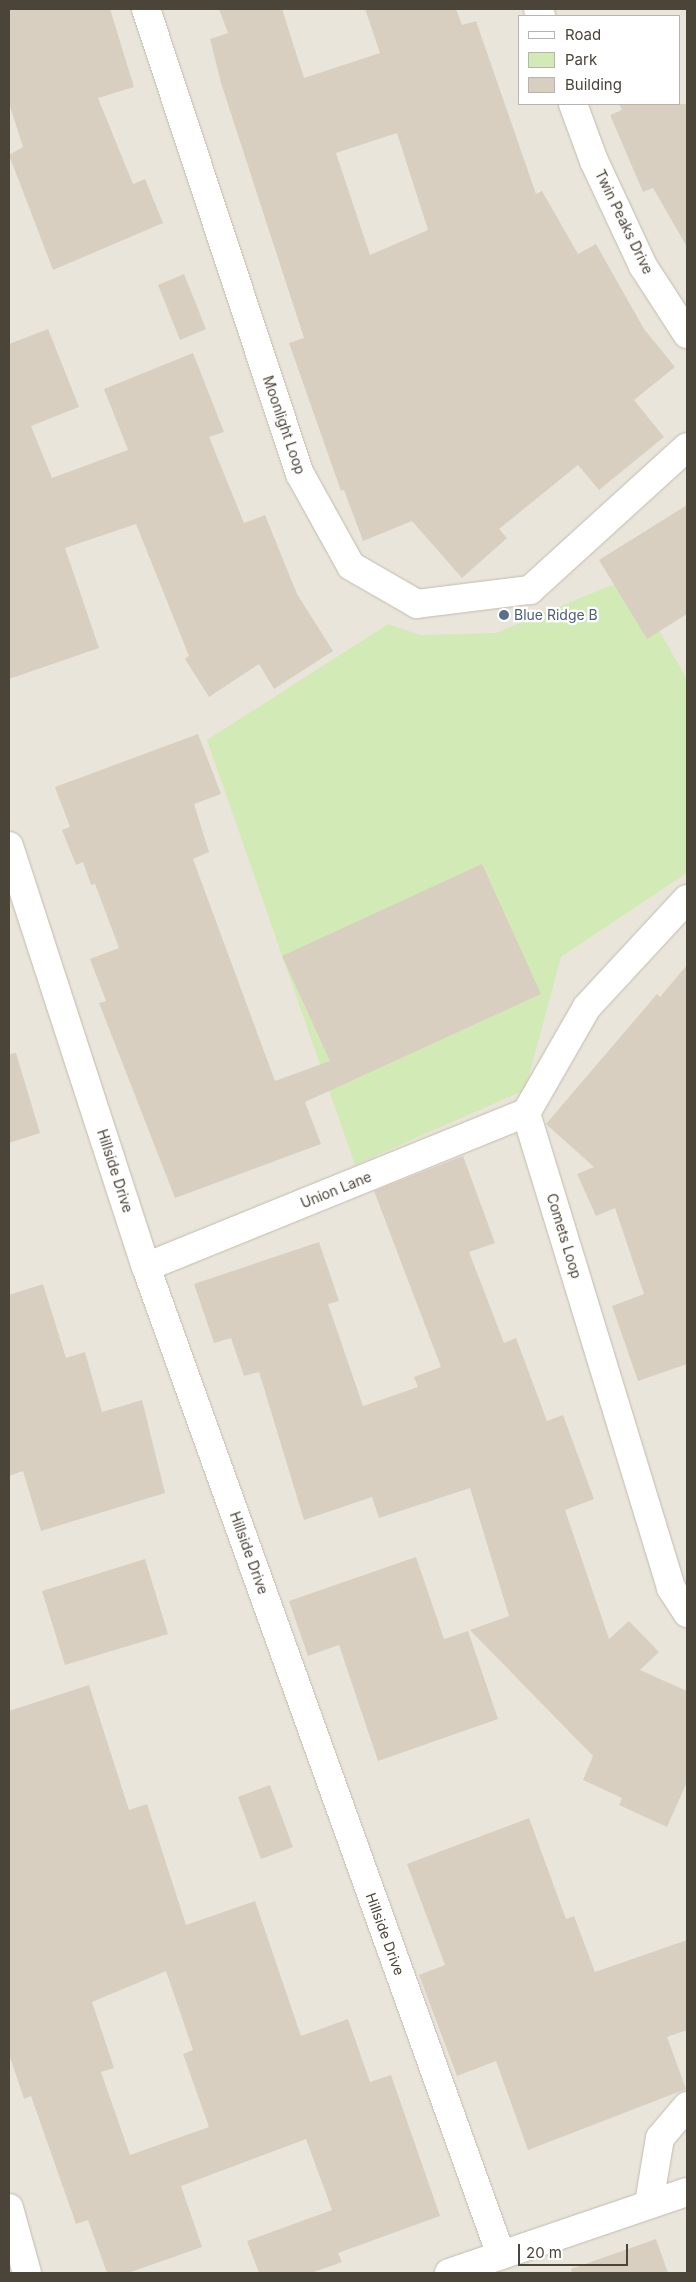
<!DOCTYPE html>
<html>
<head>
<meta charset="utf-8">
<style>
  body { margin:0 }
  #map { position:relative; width:696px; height:2282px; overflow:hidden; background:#f6f3ec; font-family:Inter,sans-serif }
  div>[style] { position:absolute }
  .residential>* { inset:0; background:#eae5da }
  .green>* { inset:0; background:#d2eab5 }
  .building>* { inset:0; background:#d8cfc1 }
  .roads { filter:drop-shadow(0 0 1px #c2bbae) drop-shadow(0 0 1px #c2bbae) }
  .minor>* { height:28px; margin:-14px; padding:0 14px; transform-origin:14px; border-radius:14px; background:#fff }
  .dots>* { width:14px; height:14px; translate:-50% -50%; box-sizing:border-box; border:2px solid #fff; border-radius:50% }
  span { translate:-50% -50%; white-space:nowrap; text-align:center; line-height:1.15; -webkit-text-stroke:4.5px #fff; paint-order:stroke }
  .street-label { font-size:14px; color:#4b4439 }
  .service-label { font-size:14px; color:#4e5e75 }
  .left { translate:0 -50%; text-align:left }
  .frame { position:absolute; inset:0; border:10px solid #4b4439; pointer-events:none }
  .legend { position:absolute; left:518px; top:15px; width:162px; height:90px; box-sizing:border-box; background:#fff; border:1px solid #b7b4b0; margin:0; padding:6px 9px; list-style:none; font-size:15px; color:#4b4439 }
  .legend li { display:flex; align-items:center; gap:10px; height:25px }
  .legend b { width:25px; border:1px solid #b7b4b0 }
  .scale { position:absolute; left:518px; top:2244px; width:110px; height:22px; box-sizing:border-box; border:2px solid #4b4439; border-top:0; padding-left:6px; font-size:15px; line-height:18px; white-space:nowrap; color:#4b4439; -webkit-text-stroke:4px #fff; paint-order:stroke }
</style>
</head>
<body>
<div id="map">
  <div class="residential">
    <div style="clip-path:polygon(evenodd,9px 9px,687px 9px,687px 2273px,9px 2273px,9px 9px,520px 16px,680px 16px,680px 104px,520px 104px,520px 16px)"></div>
  </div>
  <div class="green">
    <div style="clip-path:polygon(629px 578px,687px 679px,687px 873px,561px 957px,525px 1090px,355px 1165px,207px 740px,388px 624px,420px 635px,496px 633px)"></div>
  </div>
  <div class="building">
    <div style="clip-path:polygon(9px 9px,110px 9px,134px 87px,98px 98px,133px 184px,145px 179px,163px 223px,53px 270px,9px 155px,23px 147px,9px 103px)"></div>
    <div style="clip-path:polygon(evenodd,219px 9px,282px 9px,304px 78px,380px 53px,365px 9px,456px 9px,462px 25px,476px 21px,536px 194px,542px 191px,578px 254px,596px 244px,644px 329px,675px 367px,634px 400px,664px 437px,599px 490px,578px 465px,499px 529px,507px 538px,462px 578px,412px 521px,363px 541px,344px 490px,341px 491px,289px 343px,304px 338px,221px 83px,210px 39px,228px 33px,219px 9px,397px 133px,428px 230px,370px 255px,336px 153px,397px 133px)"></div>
    <div style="clip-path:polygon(619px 104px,687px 104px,687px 247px,653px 188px,643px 192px,610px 115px,622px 110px)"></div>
    <div style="clip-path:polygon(184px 274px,206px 329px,180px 340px,158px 285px)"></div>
    <div style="clip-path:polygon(48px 329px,79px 407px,31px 426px,52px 478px,128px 450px,104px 389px,193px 353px,224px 432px,209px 437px,244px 523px,265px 515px,297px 594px,333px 651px,274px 689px,259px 664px,209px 697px,185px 659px,189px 656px,136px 524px,65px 548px,99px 648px,9px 679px,9px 344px)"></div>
    <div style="clip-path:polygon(687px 505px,687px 614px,647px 639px,599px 560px)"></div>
    <div style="clip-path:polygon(198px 734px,221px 794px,194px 804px,209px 852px,193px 859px,275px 1081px,330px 1061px,282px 956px,482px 864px,541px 994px,305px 1102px,321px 1144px,175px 1198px,99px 1003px,106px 1001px,90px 959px,119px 948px,95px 884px,91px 885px,83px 862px,76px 865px,62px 830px,70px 827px,55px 787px)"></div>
    <div style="clip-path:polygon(687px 965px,687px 1364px,638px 1381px,612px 1306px,644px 1294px,615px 1208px,596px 1216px,577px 1174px,594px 1167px,546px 1124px,657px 994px,660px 997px)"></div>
    <div style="clip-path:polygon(16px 1053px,40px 1133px,9px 1143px,9px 1054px)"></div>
    <div style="clip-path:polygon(463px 1156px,495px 1243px,469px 1252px,504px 1343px,516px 1338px,547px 1421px,563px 1415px,594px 1499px,565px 1510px,609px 1639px,629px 1621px,659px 1652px,640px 1670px,687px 1691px,687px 1782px,667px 1827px,619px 1805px,622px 1798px,583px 1780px,593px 1756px,470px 1630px,509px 1616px,470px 1488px,379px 1518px,372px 1497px,304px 1520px,259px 1372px,244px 1376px,231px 1338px,214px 1343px,194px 1284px,319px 1242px,339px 1301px,328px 1304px,363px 1406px,418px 1387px,414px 1377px,441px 1367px,374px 1191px)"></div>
    <div style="clip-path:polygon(43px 1284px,66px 1358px,85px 1352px,102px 1412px,142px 1400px,165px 1493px,41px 1531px,23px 1471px,9px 1476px,9px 1295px)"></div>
    <div style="clip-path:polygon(416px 1557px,444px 1639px,468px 1631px,498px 1719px,378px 1761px,339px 1645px,308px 1656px,289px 1601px)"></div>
    <div style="clip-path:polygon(145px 1559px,168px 1634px,65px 1665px,42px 1591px)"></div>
    <div style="clip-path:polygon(evenodd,89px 1685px,129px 1810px,147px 1804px,186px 1925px,255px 1901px,301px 2036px,348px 2019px,370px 2082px,391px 2075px,440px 2216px,338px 2253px,342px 2262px,311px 2273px,259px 2273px,247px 2241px,332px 2210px,306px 2139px,181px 2186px,202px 2247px,128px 2273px,107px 2273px,88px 2220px,76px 2224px,31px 2096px,24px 2099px,9px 2054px,9px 1711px,89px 1685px,166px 1971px,193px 2050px,183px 2054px,209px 2127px,130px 2155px,101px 2072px,114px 2068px,92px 2002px,166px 1971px)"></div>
    <div style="clip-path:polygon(270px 1785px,293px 1847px,261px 1859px,238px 1797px)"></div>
    <div style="clip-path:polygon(529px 1818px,566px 1919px,574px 1916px,595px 1972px,687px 1940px,687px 2030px,667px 2037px,686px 2089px,528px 2150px,496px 2061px,457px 2076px,419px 1975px,445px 1965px,407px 1864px)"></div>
    <div style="clip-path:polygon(656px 2239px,668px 2273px,572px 2273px,571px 2269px)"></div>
  </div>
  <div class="roads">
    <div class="minor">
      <div style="left:146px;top:9px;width:490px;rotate:71.7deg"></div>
      <div style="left:300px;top:474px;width:105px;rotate:61deg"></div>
      <div style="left:351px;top:566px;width:76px;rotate:29.9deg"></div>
      <div style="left:417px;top:604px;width:114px;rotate:-7.1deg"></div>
      <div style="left:530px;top:590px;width:212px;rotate:-42.3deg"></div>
      <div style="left:538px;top:9px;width:8px;rotate:67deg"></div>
      <div style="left:573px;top:104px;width:61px;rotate:69.8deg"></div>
      <div style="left:594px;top:161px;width:116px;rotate:65deg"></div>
      <div style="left:643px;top:266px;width:81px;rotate:57.1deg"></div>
      <div style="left:9px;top:846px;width:443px;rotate:72deg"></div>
      <div style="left:146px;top:1267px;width:1050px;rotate:70.24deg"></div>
      <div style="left:687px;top:899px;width:147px;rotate:132.8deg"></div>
      <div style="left:587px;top:1007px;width:122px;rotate:119.9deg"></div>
      <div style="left:526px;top:1113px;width:497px;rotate:73deg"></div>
      <div style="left:671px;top:1588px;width:30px;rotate:57deg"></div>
      <div style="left:146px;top:1267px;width:410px;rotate:-22.1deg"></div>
      <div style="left:649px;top:2203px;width:66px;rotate:-80.4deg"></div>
      <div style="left:660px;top:2138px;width:42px;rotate:-49.8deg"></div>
      <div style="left:9px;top:2208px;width:67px;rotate:74.5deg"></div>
      <div style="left:449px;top:2273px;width:251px;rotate:-18.8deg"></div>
    </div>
  </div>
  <div class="dots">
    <div style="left:504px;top:615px;background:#5c6f8a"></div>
  </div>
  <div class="street-label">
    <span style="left:624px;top:222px;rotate:64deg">Twin Peaks Drive</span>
    <span style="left:284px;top:425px;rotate:71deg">Moonlight Loop</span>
    <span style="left:115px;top:1171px;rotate:72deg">Hillside Drive</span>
    <span style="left:336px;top:1190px;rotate:-22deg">Union Lane</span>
    <span style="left:564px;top:1236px;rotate:73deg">Comets Loop</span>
    <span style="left:249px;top:1553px;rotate:70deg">Hillside Drive</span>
    <span style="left:385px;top:1934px;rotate:70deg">Hillside Drive</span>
  </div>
  <div class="service-label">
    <span class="left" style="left:514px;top:615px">Blue Ridge B</span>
  </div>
  <div class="frame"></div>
  <ul class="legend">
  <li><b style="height:6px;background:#fff"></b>Road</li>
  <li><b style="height:14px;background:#d2eab5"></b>Park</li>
  <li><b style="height:14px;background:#d8cfc1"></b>Building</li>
  </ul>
  <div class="scale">20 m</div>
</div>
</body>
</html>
